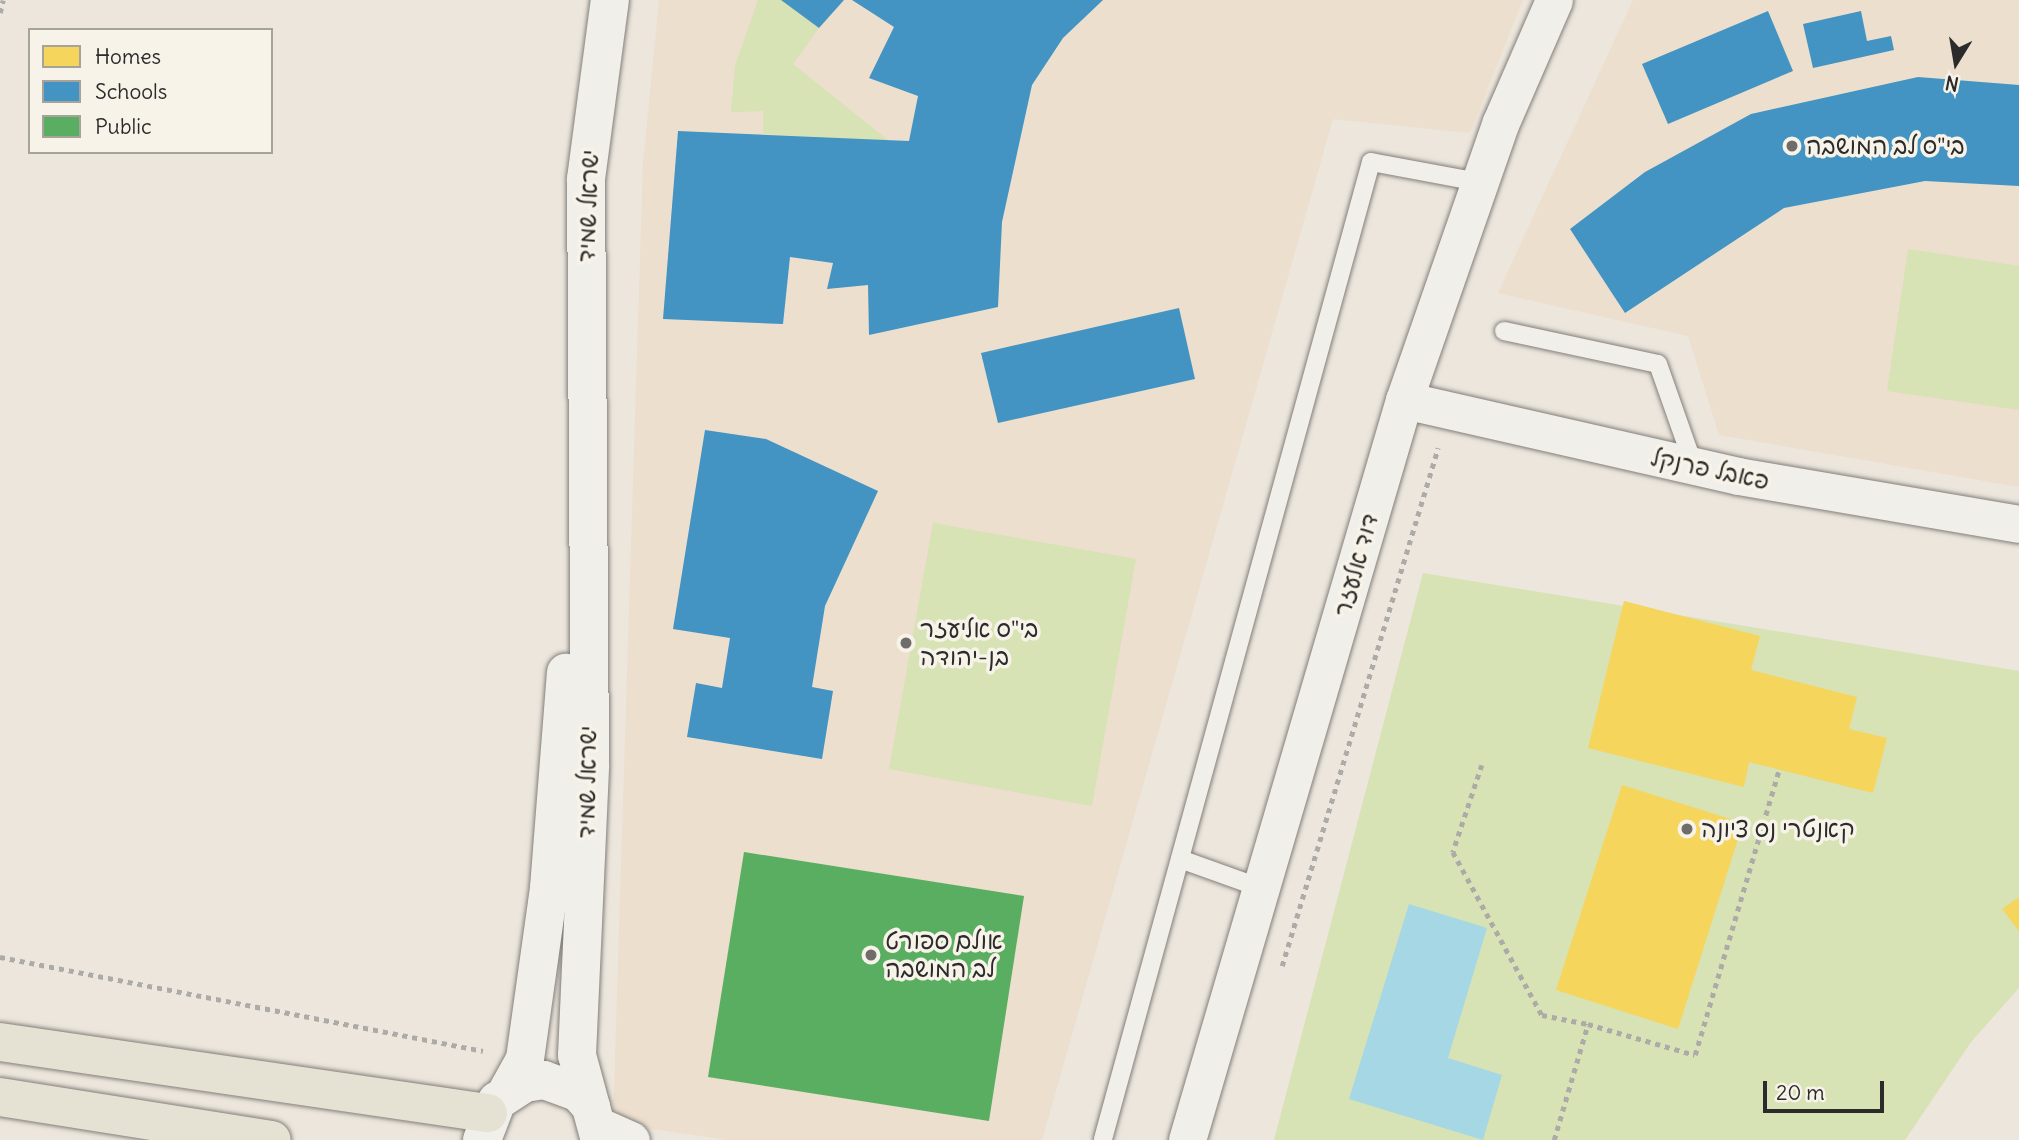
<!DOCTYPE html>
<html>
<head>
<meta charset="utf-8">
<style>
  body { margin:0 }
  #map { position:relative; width:2019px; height:1140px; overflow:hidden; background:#ece6dc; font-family:Delius,"Playpen Sans Hebrew",sans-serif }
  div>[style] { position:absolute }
  .built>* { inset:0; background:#ecdfcd }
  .green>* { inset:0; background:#d7e2b5 }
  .water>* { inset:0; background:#a5d7e4 }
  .homes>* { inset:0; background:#f6d55c }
  .schools>* { inset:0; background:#4393c3 }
  .public>* { inset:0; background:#5aae61 }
  .path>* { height:4.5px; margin-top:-2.25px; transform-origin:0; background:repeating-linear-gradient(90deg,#adaba8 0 5px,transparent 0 10px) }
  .roads { filter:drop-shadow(0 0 2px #827f7b) drop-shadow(0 0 2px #827f7b) }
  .lane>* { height:18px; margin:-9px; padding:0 9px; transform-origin:9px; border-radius:9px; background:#f1efea }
  .street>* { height:37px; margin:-18.5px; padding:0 18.5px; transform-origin:18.5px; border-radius:18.5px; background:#f1efea }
  .secondary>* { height:38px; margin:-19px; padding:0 19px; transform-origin:19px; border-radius:19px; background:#f1efea }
  .primary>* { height:38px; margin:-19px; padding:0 19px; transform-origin:19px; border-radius:19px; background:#e5e2d3 }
  .dots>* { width:19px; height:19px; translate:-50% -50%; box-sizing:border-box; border:4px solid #f7f3e8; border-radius:50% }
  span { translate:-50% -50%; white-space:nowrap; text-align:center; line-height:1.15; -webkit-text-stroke:7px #f7f3e8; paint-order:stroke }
  .poi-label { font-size:24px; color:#2b2b2b }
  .left { translate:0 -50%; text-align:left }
  .street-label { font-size:24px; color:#2b2b2b }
  .legend { position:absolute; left:28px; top:28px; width:245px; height:126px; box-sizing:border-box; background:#f7f3e8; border:2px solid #a5a39c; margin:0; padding:9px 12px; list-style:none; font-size:21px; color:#2b2b2b }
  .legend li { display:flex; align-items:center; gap:14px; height:35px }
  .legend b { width:35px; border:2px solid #a5a39c }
  .north { position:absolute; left:1921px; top:28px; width:70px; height:70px; -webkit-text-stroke:5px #f7f3e8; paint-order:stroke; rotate:191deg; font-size:19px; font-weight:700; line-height:28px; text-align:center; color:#2b2b2b }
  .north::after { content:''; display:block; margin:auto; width:24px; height:32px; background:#2b2b2b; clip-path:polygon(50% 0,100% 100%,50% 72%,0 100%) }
  .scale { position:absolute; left:1763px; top:1081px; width:121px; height:32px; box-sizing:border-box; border:4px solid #2b2b2b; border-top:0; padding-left:9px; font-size:21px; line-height:24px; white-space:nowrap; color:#2b2b2b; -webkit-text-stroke:5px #f7f3e8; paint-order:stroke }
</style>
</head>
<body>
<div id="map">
  <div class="built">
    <div style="clip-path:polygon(659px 0,1523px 0,1470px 133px,1333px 119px,1042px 1140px,727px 1140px,613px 1123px,643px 164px)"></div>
    <div style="clip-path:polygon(1633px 0,2019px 0,2019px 487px,1719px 435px,1688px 336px,1498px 293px)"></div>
  </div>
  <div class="green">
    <div style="clip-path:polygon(758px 0,781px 0,819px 28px,793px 64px,889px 141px,763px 134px,763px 111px,731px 112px,735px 66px)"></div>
    <div style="clip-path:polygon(1908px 249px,2019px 266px,2019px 410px,1887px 391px)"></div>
    <div style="clip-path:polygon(933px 523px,1136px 559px,1092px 806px,889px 769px)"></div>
    <div style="clip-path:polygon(1423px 573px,2019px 671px,2019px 988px,1971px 1042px,1905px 1140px,1274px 1140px)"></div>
  </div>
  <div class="water">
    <div style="clip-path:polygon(1409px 904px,1487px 928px,1448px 1058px,1502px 1075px,1483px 1140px,1349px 1099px)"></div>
  </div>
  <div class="homes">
    <div style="clip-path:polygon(1624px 601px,1760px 636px,1751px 670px,1857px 697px,1849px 729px,1887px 738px,1873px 793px,1749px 762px,1744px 787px,1588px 748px)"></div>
    <div style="clip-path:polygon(1622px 785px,1743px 823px,1678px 1029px,1556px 990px)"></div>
    <div style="clip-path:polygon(2019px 897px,2019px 931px,2002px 909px)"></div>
  </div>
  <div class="schools">
    <div style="clip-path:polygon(781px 0,844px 0,819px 28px)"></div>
    <div style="clip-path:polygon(852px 0,1103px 0,1063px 38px,1032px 85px,1002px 222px,998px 307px,869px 335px,868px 285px,827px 289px,833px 263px,790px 257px,783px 324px,663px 319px,678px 131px,909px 141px,918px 96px,869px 78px,894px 27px)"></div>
    <div style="clip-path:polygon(1768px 11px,1793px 71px,1668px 124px,1642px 64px)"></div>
    <div style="clip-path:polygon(1861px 11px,1867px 41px,1891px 36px,1894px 50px,1813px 68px,1803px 24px)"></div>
    <div style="clip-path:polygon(1918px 77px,2019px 85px,2019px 186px,1925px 181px,1784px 208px,1625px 313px,1570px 229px,1645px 172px,1751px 114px)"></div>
    <div style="clip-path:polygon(1179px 308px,1195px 379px,998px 423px,981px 353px)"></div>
    <div style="clip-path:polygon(705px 430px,766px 439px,878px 491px,825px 606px,812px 687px,833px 691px,822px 759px,687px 737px,696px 683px,722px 688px,730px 638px,673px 629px)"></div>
  </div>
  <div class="public">
    <div style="clip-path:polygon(744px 852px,1024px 896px,989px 1121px,708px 1077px)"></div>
  </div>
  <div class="path">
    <div style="left:0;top:13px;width:13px;rotate:-77deg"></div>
    <div style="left:1482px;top:765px;width:92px;rotate:108.4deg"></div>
    <div style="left:1453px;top:852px;width:186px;rotate:61.4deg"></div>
    <div style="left:1542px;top:1015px;width:47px;rotate:11.1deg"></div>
    <div style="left:0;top:957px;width:492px;rotate:11deg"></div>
    <div style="left:1282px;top:966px;width:541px;rotate:-73.24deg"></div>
    <div style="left:1554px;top:1140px;width:121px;rotate:-73.7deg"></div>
    <div style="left:1588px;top:1024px;width:111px;rotate:16.2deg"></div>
    <div style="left:1695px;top:1055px;width:298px;rotate:-73.6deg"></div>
  </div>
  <div class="roads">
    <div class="lane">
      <div style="left:1504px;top:331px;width:157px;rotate:12.1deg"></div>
      <div style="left:1658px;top:364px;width:108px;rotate:70.6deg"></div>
      <div style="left:1180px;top:859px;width:86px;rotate:19.7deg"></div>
      <div style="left:1103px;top:1139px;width:1013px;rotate:-74.66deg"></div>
      <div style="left:1371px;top:162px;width:110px;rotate:10.5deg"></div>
    </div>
    <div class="street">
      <div style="left:1404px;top:400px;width:343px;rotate:12.8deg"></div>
      <div style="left:1738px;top:476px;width:285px;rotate:9.7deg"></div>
      <div style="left:599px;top:1126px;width:35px;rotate:24deg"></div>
      <div style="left:1187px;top:1140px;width:771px;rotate:-73.66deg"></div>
      <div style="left:1404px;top:400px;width:294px;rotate:-70.8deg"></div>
      <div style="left:1501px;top:122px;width:133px;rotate:-66.5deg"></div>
    </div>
    <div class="secondary">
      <div style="left:508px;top:1090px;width:35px;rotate:-61deg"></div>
      <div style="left:525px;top:1059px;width:173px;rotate:-82deg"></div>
      <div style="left:549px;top:888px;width:216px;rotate:-85.5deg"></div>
      <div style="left:591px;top:1107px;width:54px;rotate:-105.1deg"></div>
      <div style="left:577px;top:1055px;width:291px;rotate:-87.4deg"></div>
      <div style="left:590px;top:764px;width:585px;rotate:-90.39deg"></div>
      <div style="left:586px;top:179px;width:181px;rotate:-82.4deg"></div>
      <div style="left:482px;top:1140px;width:42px;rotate:-69deg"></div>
      <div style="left:497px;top:1101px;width:33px;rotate:-33deg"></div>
      <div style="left:525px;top:1083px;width:19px;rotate:-9deg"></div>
      <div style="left:544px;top:1080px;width:37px;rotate:20deg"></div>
      <div style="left:579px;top:1093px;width:18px;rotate:49deg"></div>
      <div style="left:591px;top:1107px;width:34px;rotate:75deg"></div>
    </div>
    <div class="primary">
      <div style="left:0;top:1042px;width:493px;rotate:8.3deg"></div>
      <div style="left:0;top:1097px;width:275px;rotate:9deg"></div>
    </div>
  </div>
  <div class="dots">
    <div style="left:1792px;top:146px;background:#6f6c69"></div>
    <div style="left:906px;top:643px;background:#6f6c69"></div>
    <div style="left:1687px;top:829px;background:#6f6c69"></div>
    <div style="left:871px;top:955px;background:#6f6c69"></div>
  </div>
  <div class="poi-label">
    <span class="left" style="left:1806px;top:146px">בי"ס לב המושבה</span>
    <span class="left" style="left:920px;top:643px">בי"ס אליעזר<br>בן-יהודה</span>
    <span class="left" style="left:1701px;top:829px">קאנטרי נס ציונה</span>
    <span class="left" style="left:885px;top:955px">אולם ספורט<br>לב המושבה</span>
  </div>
  <div class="street-label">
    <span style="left:588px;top:206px;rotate:-88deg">ישראל שמיד</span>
    <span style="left:1710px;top:469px;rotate:12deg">פאבל פרנקל</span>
    <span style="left:1356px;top:565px;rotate:-74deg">דוד אלעזר</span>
    <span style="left:587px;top:782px;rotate:-89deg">ישראל שמיד</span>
  </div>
  <ul class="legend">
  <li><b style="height:19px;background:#f6d55c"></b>Homes</li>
  <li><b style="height:19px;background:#4393c3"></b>Schools</li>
  <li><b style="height:19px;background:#5aae61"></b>Public</li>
  </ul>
  <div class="north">N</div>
  <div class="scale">20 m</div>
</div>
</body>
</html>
